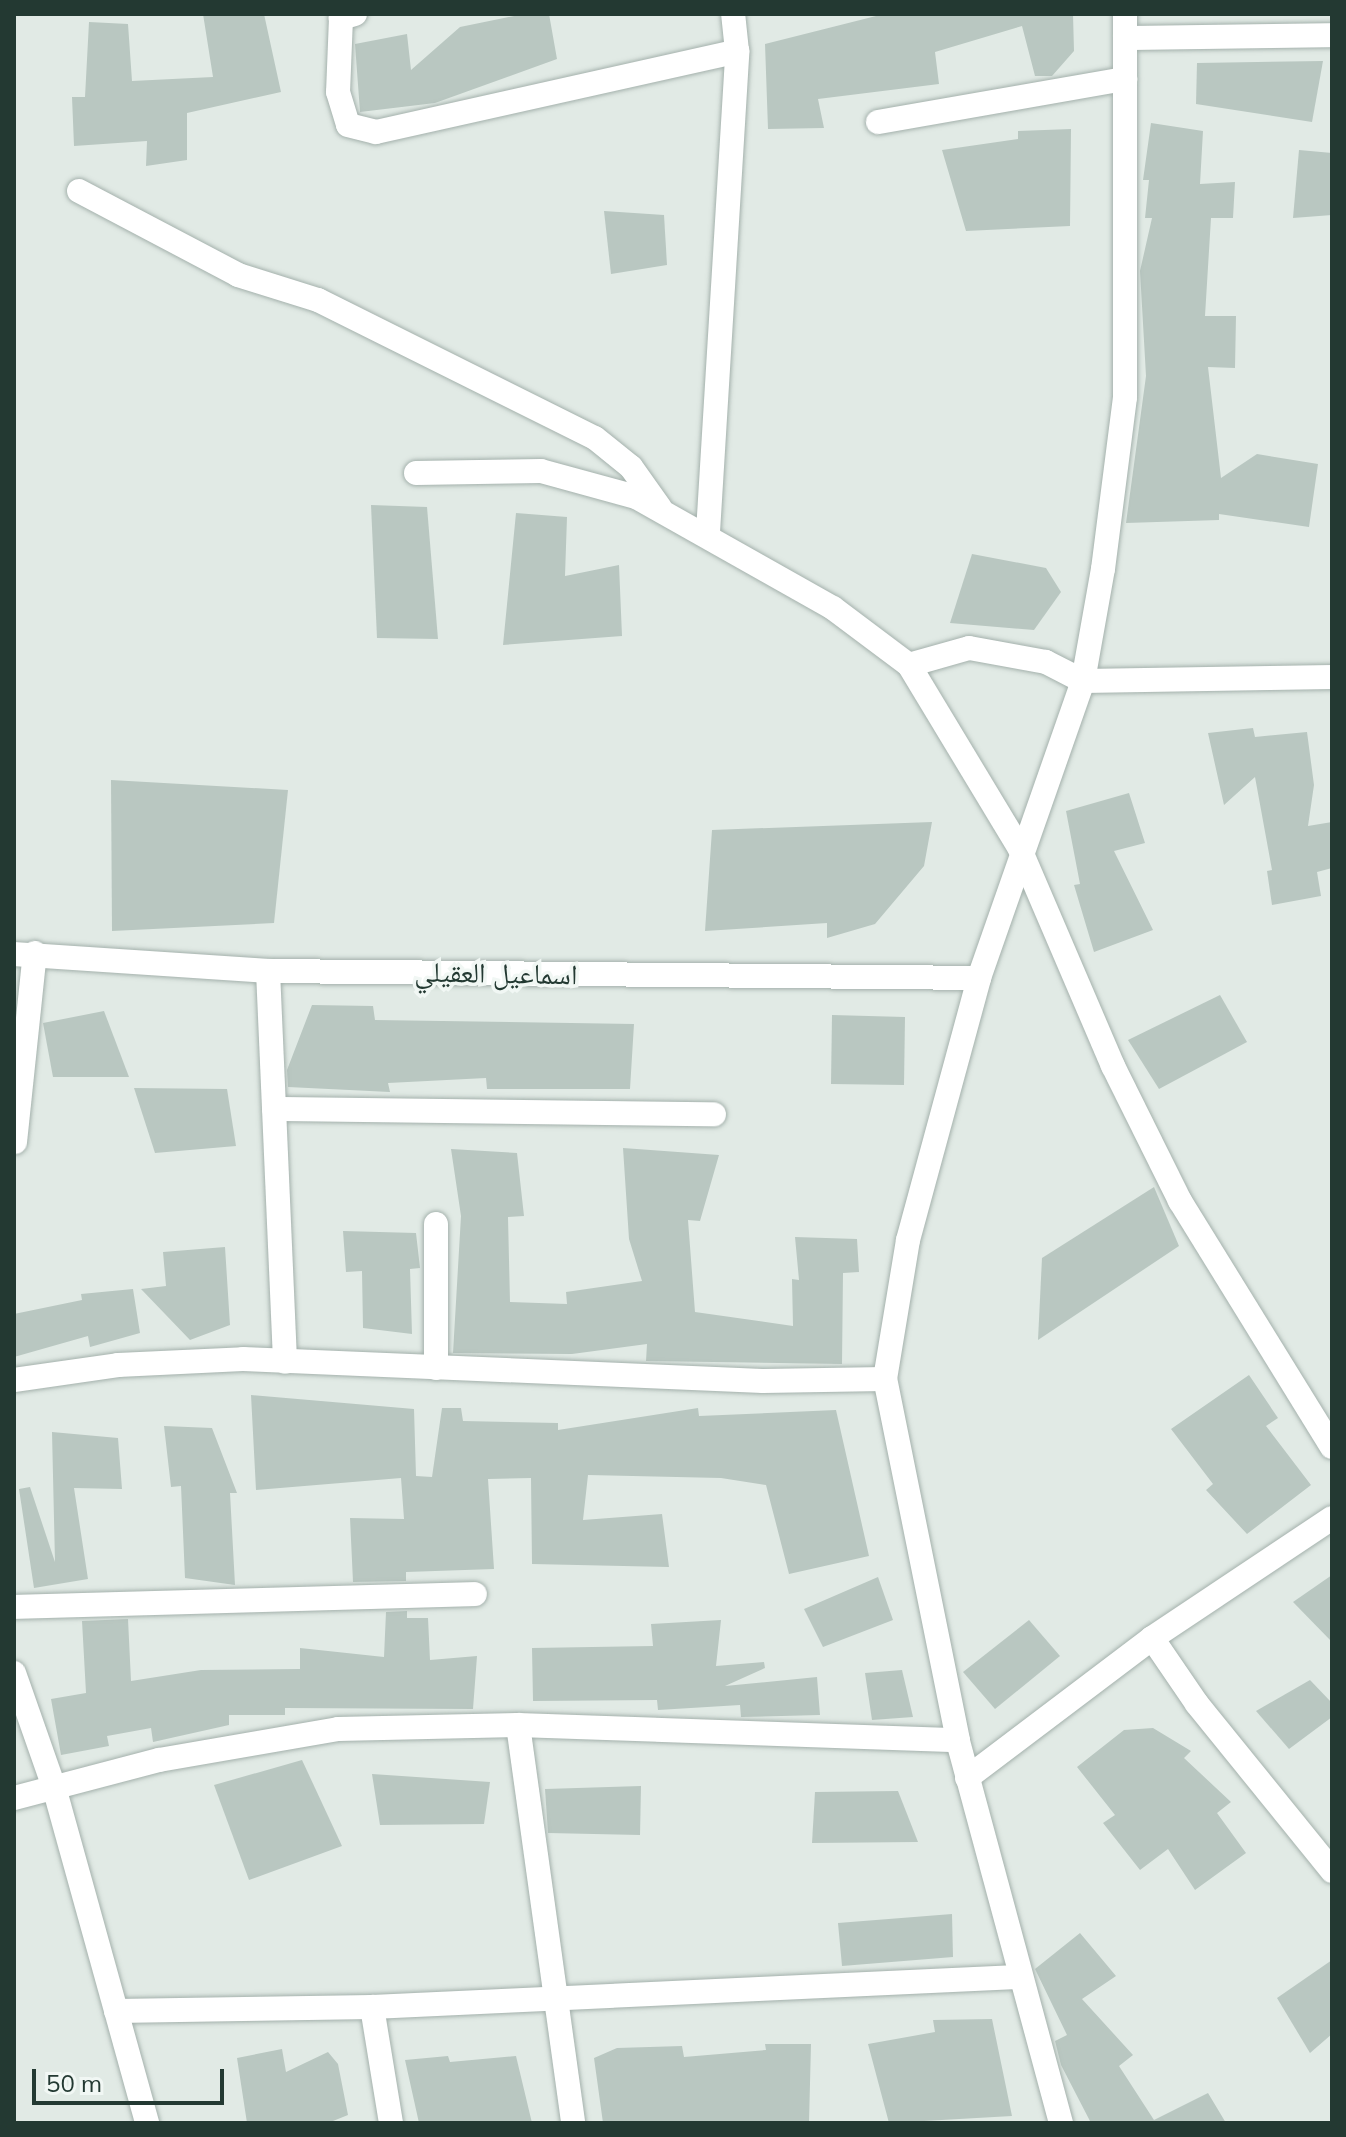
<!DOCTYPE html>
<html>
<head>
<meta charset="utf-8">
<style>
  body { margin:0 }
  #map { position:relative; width:1346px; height:2137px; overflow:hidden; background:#e1eae5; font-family:Mulish,"Noto Naskh Arabic",sans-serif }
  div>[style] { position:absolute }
  .building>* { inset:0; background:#b9c7c1 }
  .roads { filter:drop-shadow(0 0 2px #a4b1ac) drop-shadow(0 0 2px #a4b1ac) }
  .street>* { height:24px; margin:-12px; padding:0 12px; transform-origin:12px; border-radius:12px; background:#fff }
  span { translate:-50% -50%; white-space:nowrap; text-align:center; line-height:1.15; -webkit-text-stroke:7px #f1f7f4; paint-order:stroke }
  .street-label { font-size:28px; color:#233932 }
  .frame { position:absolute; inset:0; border:16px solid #233932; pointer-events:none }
  .scale { position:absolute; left:32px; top:2069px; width:192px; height:36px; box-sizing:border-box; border:4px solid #233932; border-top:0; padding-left:10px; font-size:24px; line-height:28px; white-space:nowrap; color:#233932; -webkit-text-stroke:6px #f1f7f4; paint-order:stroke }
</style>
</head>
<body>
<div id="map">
  <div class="building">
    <div style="clip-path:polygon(203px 14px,264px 14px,281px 92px,187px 113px,187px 160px,146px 166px,147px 141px,74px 146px,72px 97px,85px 97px,89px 22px,128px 24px,132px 81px,213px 77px)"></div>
    <div style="clip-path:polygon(524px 14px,549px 14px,557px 59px,435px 103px,360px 112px,355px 44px,407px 34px,411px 70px,460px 27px)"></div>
    <div style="clip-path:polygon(884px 14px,1073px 14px,1074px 51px,1052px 76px,1035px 76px,1022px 26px,935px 52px,939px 84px,818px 99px,824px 128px,768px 129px,765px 44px)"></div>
    <div style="clip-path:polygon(1323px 61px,1312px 122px,1196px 104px,1197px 63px)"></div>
    <div style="clip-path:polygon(1151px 123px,1203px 131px,1200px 184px,1235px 182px,1233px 218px,1211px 218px,1205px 316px,1236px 316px,1235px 368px,1208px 367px,1221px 478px,1257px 454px,1318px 464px,1309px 527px,1219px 514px,1219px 520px,1126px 523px,1146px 376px,1140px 271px,1152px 218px,1145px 218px,1149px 180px,1143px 180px)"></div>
    <div style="clip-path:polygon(1071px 129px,1070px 226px,966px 231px,942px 150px,1018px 139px,1018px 131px)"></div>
    <div style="clip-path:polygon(1299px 150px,1332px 153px,1332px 215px,1293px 218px)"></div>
    <div style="clip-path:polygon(604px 211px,664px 215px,667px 265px,611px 274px)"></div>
    <div style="clip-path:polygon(371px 505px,427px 507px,438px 639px,377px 638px)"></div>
    <div style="clip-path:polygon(516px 513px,567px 517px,565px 576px,619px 565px,622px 636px,503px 645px)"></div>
    <div style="clip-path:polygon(972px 554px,1046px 568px,1061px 592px,1034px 630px,950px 623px)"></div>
    <div style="clip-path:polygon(1253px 728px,1255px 737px,1307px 732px,1314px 785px,1308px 826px,1332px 822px,1332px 868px,1317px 872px,1321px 896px,1272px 905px,1267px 871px,1272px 870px,1255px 777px,1224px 805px,1208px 733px)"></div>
    <div style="clip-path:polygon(111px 780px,288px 790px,274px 923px,112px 931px)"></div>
    <div style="clip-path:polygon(1129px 793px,1145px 843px,1114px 851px,1153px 930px,1094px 952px,1074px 885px,1080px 884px,1066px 811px)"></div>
    <div style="clip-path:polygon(932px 822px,924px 866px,875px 924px,827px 938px,827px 923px,705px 931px,712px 830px)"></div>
    <div style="clip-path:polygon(1220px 995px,1247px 1042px,1159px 1089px,1128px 1040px)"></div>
    <div style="clip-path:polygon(312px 1005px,373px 1006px,375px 1020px,634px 1024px,630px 1089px,487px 1089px,486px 1078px,388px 1083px,390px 1092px,288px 1087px,287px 1070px)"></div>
    <div style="clip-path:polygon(104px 1011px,129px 1077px,53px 1077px,43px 1023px)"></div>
    <div style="clip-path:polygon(832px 1015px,905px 1017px,904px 1085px,831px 1084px)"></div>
    <div style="clip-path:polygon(134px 1088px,227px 1089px,236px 1146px,155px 1153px)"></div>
    <div style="clip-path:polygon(623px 1148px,719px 1155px,700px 1221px,688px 1220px,695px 1312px,793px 1326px,792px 1279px,799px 1280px,795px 1237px,857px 1239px,859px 1272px,843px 1273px,842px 1364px,646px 1361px,647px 1344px,572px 1354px,453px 1353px,461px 1216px,451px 1149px,517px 1153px,524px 1216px,508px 1217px,510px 1302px,567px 1304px,566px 1292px,642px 1281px,629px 1239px)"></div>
    <div style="clip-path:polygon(1154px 1187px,1179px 1246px,1038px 1340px,1042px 1258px)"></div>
    <div style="clip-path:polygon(343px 1231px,416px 1233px,420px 1268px,410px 1269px,412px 1334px,363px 1328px,362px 1271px,346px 1272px)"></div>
    <div style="clip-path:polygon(225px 1247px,230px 1325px,190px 1340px,141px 1289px,166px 1286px,163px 1252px)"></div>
    <div style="clip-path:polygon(133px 1289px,140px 1333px,90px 1347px,88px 1336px,14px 1357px,14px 1314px,82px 1300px,81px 1294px)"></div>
    <div style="clip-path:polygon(1249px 1375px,1278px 1418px,1266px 1426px,1311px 1485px,1247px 1534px,1206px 1490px,1213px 1484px,1171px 1429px)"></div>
    <div style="clip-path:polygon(251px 1395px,414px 1409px,416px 1476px,432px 1477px,442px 1408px,461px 1408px,463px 1421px,558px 1423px,558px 1430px,698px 1408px,699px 1416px,836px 1410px,869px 1556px,789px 1574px,766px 1485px,721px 1478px,588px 1475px,583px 1520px,662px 1514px,669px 1567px,532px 1564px,531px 1478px,488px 1479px,494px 1569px,406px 1572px,406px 1581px,353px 1582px,350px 1518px,404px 1519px,401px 1478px,256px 1490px)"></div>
    <div style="clip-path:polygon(164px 1426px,212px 1428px,237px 1493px,230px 1493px,235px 1585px,185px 1578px,181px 1486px,171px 1487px)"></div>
    <div style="clip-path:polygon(52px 1432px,118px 1438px,122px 1489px,74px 1488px,88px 1579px,34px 1588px,19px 1489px,30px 1487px,55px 1562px)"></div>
    <div style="clip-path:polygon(1332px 1575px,1332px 1642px,1293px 1602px)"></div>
    <div style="clip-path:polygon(878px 1577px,893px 1620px,823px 1647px,804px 1609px)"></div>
    <div style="clip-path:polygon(407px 1611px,407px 1618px,428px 1618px,430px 1660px,477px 1656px,473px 1709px,285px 1708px,285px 1715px,229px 1715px,229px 1725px,153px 1742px,151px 1728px,107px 1736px,109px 1746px,61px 1755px,51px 1699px,86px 1693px,82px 1621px,128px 1619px,131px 1681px,201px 1670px,300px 1669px,300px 1648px,384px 1657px,386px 1612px)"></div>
    <div style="clip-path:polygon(721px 1620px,716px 1666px,764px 1662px,765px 1668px,725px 1686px,817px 1677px,820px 1715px,741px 1717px,740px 1705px,658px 1710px,657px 1700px,533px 1701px,532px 1648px,653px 1646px,651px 1624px)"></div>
    <div style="clip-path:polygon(1029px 1620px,1060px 1656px,995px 1709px,963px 1672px)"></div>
    <div style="clip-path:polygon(902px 1670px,913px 1717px,872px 1720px,865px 1673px)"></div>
    <div style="clip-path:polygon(1310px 1680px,1332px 1703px,1332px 1717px,1289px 1749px,1256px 1711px)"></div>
    <div style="clip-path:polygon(1153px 1728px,1191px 1751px,1184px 1758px,1231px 1802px,1217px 1813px,1246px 1853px,1195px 1890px,1168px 1849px,1140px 1870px,1103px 1823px,1115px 1815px,1077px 1767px,1124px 1730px)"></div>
    <div style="clip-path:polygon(302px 1760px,342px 1846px,249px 1880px,214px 1785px)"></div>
    <div style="clip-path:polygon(372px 1774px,490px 1782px,484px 1824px,380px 1825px)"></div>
    <div style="clip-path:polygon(641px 1786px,640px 1835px,548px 1833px,545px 1789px)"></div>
    <div style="clip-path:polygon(898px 1791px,918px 1842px,812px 1843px,815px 1792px)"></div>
    <div style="clip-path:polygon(952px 1914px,953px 1957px,842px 1966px,838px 1923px)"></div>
    <div style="clip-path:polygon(1080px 1933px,1116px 1976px,1082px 1999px,1133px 2055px,1119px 2066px,1154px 2120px,1208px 2093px,1226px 2123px,1091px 2123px,1061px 2065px,1055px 2041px,1067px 2035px,1035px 1969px)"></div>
    <div style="clip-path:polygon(1332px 1960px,1332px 2034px,1310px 2053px,1277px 1998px)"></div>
    <div style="clip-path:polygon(992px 2019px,1012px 2116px,889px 2123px,868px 2044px,935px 2032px,933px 2020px)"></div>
    <div style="clip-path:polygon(765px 2044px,811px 2044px,809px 2123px,603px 2123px,594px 2058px,617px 2048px,682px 2046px,684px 2057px,766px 2050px)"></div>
    <div style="clip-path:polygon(282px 2049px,286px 2072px,328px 2052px,338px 2064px,348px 2115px,328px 2123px,247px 2123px,237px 2058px)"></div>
    <div style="clip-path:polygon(448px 2056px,450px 2062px,516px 2056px,532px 2123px,419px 2123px,405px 2060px)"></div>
  </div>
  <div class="roads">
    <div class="street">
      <div style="left:355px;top:14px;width:15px;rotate:164deg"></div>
      <div style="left:341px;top:18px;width:74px;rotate:92.3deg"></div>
      <div style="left:338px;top:92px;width:34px;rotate:73deg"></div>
      <div style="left:348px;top:125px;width:29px;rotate:14deg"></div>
      <div style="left:376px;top:132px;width:370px;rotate:-12.6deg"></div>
      <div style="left:1125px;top:38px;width:207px;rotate:-0.8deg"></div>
      <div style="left:878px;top:122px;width:251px;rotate:-9.9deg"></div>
      <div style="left:79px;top:191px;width:180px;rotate:27.8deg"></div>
      <div style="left:238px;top:275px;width:84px;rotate:17.4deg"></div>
      <div style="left:318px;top:300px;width:309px;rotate:26.5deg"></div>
      <div style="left:595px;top:438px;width:46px;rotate:38.9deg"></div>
      <div style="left:631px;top:467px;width:50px;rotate:54.7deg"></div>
      <div style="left:416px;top:473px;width:125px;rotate:-0.9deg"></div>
      <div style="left:541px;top:471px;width:98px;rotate:15.3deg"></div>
      <div style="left:636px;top:497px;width:226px;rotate:29.4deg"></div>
      <div style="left:833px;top:608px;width:95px;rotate:36.9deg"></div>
      <div style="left:708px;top:532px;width:482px;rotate:-86.5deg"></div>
      <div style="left:737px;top:51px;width:37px;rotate:-96deg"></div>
      <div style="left:1332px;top:677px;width:249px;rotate:179.1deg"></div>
      <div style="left:1083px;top:681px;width:42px;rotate:-152.8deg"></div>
      <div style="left:1046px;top:662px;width:78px;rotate:-169.7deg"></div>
      <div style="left:969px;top:648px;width:62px;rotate:164.2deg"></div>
      <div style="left:909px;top:665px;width:215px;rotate:58.9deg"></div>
      <div style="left:1020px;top:849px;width:236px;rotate:66.8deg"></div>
      <div style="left:1113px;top:1066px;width:151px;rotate:63.6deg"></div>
      <div style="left:1180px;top:1201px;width:289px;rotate:58.3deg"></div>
      <div style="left:14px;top:954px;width:255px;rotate:3.8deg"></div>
      <div style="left:268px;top:971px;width:711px;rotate:0.56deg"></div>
      <div style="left:268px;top:971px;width:391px;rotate:87.5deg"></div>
      <div style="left:274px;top:1109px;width:440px;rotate:0.7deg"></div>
      <div style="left:15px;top:1142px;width:190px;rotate:-84deg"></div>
      <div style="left:436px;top:1224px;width:144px;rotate:90deg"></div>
      <div style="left:14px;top:1380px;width:105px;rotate:-8.2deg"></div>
      <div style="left:118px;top:1365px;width:125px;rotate:-2.7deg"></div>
      <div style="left:243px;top:1359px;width:520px;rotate:2.42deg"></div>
      <div style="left:763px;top:1381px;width:122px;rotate:-0.9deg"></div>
      <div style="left:14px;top:1607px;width:461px;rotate:-1.6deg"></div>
      <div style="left:1152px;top:1638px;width:80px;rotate:55.7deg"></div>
      <div style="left:1197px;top:1704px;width:215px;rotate:51deg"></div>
      <div style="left:14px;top:1673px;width:121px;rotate:70.7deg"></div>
      <div style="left:54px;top:1787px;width:349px;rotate:74.5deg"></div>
      <div style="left:518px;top:1725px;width:402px;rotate:82.1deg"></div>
      <div style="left:967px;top:1778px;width:232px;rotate:-37.1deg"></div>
      <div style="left:1152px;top:1638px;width:216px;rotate:-33.7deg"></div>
      <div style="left:14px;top:1798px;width:150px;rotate:-14.7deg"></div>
      <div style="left:159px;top:1760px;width:182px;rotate:-9.8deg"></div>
      <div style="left:338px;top:1729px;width:180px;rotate:-1.3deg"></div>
      <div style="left:518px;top:1725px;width:440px;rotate:2deg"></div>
      <div style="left:372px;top:2007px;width:118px;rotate:80.7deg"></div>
      <div style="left:116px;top:2011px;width:256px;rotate:-0.9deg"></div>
      <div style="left:372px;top:2007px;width:646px;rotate:-2.66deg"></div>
      <div style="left:1061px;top:2123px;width:397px;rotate:-105.1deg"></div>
      <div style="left:958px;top:1740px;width:368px;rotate:-101.4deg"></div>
      <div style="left:885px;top:1379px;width:141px;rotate:-80.6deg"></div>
      <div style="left:908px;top:1240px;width:271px;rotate:-74.8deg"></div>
      <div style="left:979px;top:978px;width:315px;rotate:-70.7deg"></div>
      <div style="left:1083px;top:681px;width:114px;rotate:-79.9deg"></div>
      <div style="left:1103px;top:569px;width:173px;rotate:-82.7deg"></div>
      <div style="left:1125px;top:397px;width:383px;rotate:-90deg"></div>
    </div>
  </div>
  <div class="street-label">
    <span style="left:496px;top:973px;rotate:1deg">اسماعيل العقيلي</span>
  </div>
  <div class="frame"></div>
  <div class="scale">50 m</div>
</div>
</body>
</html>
